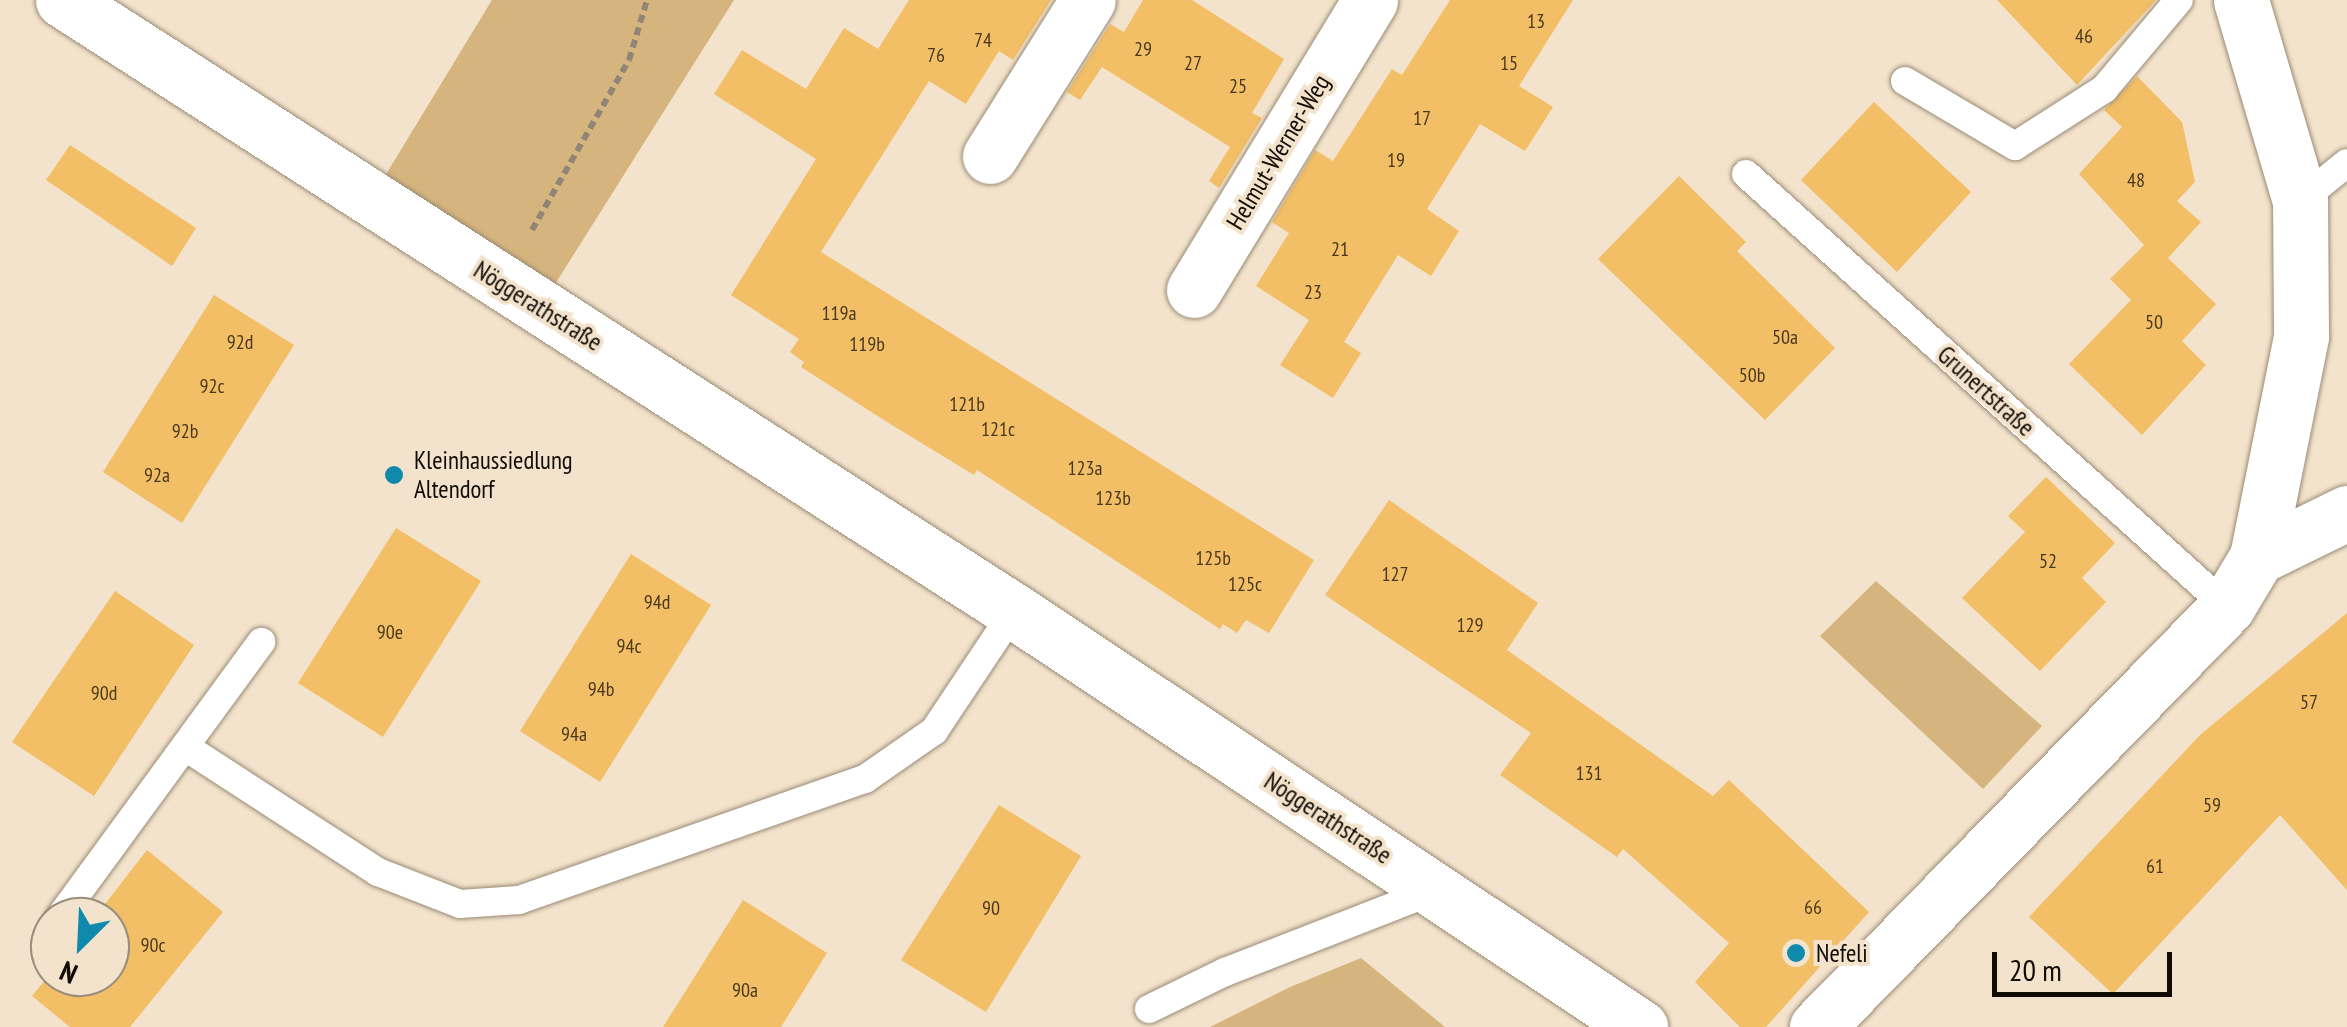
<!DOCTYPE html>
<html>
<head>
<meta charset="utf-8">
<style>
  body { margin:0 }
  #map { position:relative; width:2347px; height:1027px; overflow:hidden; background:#f3e3cc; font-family:"PT Sans Narrow",sans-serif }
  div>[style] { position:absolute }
  .green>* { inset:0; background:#d6b47e }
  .building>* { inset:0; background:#f2be66 }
  .path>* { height:6px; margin-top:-3px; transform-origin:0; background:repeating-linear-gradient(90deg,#918676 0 8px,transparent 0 13px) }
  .roads { filter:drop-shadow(0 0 2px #998b75) drop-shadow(0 0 2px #998b75) }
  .lane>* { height:28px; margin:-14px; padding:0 14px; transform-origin:14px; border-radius:14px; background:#fff }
  .street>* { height:55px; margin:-27.5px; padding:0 27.5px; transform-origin:27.5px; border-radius:27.5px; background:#fff }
  .dots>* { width:28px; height:28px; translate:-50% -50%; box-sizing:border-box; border:5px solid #f3e3cc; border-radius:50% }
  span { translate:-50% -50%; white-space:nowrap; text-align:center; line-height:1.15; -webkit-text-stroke:8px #f3e3cc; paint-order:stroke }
  .number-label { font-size:20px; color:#49381d }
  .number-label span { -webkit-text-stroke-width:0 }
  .street-label { font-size:25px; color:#110c05 }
  .poi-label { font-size:25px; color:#110c05 }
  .left { translate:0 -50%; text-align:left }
  .north { position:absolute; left:30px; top:897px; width:100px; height:100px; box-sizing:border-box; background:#f3e3cc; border:2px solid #998d7c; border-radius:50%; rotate:204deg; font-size:28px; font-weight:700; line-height:40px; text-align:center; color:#110c05 }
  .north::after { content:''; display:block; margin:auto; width:35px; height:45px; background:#0f8aac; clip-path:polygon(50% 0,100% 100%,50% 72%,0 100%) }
  .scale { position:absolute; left:1992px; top:952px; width:180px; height:45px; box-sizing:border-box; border:5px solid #110c05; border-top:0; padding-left:12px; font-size:30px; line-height:35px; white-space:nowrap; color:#110c05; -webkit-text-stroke:8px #f3e3cc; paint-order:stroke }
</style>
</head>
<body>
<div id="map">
  <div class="green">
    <div style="clip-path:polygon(492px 0,734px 0,552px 289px,382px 181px)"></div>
    <div style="clip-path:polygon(1876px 581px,2042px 726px,1983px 789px,1820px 636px)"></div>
    <div style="clip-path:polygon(1361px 958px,1445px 1027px,1210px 1027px,1290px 987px)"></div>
  </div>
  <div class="building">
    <div style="clip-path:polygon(909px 0,1051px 0,1013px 60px,999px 51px,966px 104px,929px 81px,821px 252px,1314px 560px,1269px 633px,1246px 620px,1237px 633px,1223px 624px,1220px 629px,977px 470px,974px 475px,887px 422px,801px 367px,804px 362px,790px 352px,799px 339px,731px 295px,816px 159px,714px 94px,742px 50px,806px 89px,844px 28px,878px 49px)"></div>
    <div style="clip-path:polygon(1143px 0,1192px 0,1284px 59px,1252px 113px,1262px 118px,1219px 188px,1209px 181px,1230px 147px,1102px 67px,1080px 100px,1067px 92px,1110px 24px,1124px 32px)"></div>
    <div style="clip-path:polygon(1450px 0,1573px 0,1519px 86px,1553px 107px,1525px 151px,1480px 124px,1427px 209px,1459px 231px,1431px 276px,1398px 255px,1344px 342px,1332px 334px,1361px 353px,1333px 398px,1280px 365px,1309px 320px,1256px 286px,1289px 233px,1272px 222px,1315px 150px,1333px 161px,1392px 69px,1402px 75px)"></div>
    <div style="clip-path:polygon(1997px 0,2156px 0,2077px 85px)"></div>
    <div style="clip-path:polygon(2137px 76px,2182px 122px,2195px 182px,2177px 201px,2201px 222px,2168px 258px,2216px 304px,2182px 341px,2206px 365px,2142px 435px,2069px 364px,2131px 300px,2110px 279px,2144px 245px,2079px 174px,2122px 127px,2104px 110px)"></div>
    <div style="clip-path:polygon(1874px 102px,1971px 192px,1897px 272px,1801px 180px)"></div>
    <div style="clip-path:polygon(70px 145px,196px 228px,172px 266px,46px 180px)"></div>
    <div style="clip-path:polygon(1679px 176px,1746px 242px,1737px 251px,1835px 348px,1765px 420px,1598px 259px)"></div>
    <div style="clip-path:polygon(214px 295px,294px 345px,182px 523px,103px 472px)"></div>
    <div style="clip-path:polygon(2046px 477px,2115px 543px,2082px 578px,2106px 602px,2040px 671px,1962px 598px,2025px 532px,2008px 516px)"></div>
    <div style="clip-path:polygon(1389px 500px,1538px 603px,1507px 650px,1713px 796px,1729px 780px,1869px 912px,1766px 1027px,1740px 1027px,1695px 982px,1729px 943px,1623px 849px,1617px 857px,1500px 775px,1531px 733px,1325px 595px)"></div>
    <div style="clip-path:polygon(396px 528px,481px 581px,383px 737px,298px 683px)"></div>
    <div style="clip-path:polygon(631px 554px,711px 605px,600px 782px,520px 731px)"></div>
    <div style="clip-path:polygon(115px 591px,194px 645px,94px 796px,12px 742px)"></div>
    <div style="clip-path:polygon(2347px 613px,2347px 890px,2280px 815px,2113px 994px,2029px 917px,2200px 735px)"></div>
    <div style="clip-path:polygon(999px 805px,1081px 856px,986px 1012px,901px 960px)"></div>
    <div style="clip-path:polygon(147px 850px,223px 912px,130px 1027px,70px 1027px,32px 996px,50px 974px,110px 977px,110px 917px,95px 917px)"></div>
    <div style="clip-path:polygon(743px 900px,827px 953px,781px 1027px,663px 1027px)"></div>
  </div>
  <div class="path">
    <div style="left:532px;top:230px;width:196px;rotate:-60.3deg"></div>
    <div style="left:629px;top:60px;width:63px;rotate:-73.3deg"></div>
  </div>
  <div class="roads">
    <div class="lane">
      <div style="left:1905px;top:81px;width:128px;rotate:30.6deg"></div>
      <div style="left:2015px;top:146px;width:106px;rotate:-32.6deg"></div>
      <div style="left:2104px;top:89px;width:116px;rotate:-49.9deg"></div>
      <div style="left:1746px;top:174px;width:647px;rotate:41.99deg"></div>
      <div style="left:2300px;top:201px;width:60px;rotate:-39deg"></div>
      <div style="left:187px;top:748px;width:228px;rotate:33deg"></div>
      <div style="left:378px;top:872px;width:88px;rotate:21.3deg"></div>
      <div style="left:460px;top:904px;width:59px;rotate:-3.9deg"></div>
      <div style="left:519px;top:900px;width:367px;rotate:-19.3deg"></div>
      <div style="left:865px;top:779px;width:84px;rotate:-34.8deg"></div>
      <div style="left:934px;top:731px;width:144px;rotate:-56.3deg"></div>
      <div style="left:60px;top:917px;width:341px;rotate:-53.8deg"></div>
      <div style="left:1149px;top:1009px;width:85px;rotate:-26deg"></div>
      <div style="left:1225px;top:972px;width:225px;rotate:-21.3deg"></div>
    </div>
    <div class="street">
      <div style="left:63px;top:0;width:1130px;rotate:32.72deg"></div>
      <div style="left:1014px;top:611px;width:752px;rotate:33.61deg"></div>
      <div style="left:990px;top:156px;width:184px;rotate:-57.9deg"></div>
      <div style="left:1194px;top:290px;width:339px;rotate:-58.7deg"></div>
      <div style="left:2257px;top:557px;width:100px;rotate:-26.1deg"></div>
      <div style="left:1817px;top:1027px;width:587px;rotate:-45.69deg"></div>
      <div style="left:2227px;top:607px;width:58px;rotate:-59deg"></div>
      <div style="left:2257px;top:557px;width:225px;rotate:-78.7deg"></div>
      <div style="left:2301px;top:336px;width:135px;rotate:-90.4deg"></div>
      <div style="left:2300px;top:201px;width:209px;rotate:-106.4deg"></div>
    </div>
  </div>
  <div class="dots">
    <div style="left:394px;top:475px;background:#0f8aac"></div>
    <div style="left:1796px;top:953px;background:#0f8aac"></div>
  </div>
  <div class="number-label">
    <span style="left:1536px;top:21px">13</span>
    <span style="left:2084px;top:36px">46</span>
    <span style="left:983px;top:40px">74</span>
    <span style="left:1143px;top:49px">29</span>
    <span style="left:936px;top:55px">76</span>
    <span style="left:1193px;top:63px">27</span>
    <span style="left:1509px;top:63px">15</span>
    <span style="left:1238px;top:86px">25</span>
    <span style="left:1422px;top:118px">17</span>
    <span style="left:1396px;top:160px">19</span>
    <span style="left:2136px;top:180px">48</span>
    <span style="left:1340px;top:249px">21</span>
    <span style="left:1313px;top:292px">23</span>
    <span style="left:839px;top:313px">119a</span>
    <span style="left:2154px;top:322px">50</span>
    <span style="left:1785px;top:337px">50a</span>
    <span style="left:240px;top:342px">92d</span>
    <span style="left:867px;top:344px">119b</span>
    <span style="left:1752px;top:375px">50b</span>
    <span style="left:212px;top:386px">92c</span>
    <span style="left:967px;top:404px">121b</span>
    <span style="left:998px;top:429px">121c</span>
    <span style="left:185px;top:431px">92b</span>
    <span style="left:1085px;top:468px">123a</span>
    <span style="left:157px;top:475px">92a</span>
    <span style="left:1113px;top:498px">123b</span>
    <span style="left:1213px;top:558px">125b</span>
    <span style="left:2048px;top:561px">52</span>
    <span style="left:1395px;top:574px">127</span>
    <span style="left:1245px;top:584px">125c</span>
    <span style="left:657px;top:602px">94d</span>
    <span style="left:1470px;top:625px">129</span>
    <span style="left:390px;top:632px">90e</span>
    <span style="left:629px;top:646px">94c</span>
    <span style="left:601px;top:689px">94b</span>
    <span style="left:104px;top:693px">90d</span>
    <span style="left:2309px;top:702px">57</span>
    <span style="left:574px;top:734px">94a</span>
    <span style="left:1589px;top:773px">131</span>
    <span style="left:2212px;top:805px">59</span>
    <span style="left:2155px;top:866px">61</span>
    <span style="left:1813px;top:907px">66</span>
    <span style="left:991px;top:908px">90</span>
    <span style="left:153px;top:945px">90c</span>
    <span style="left:745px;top:990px">90a</span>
  </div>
  <div class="street-label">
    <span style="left:1278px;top:152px;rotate:-59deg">Helmut-Werner-Weg</span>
    <span style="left:538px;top:306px;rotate:32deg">Nöggerathstraße</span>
    <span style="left:1986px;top:391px;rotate:42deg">Grunertstraße</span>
    <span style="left:1328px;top:818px;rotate:33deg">Nöggerathstraße</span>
  </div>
  <div class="poi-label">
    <span class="left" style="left:414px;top:475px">Kleinhaussiedlung<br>Altendorf</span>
    <span class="left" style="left:1816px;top:953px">Nefeli</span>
  </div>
  <div class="north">N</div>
  <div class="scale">20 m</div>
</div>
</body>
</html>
